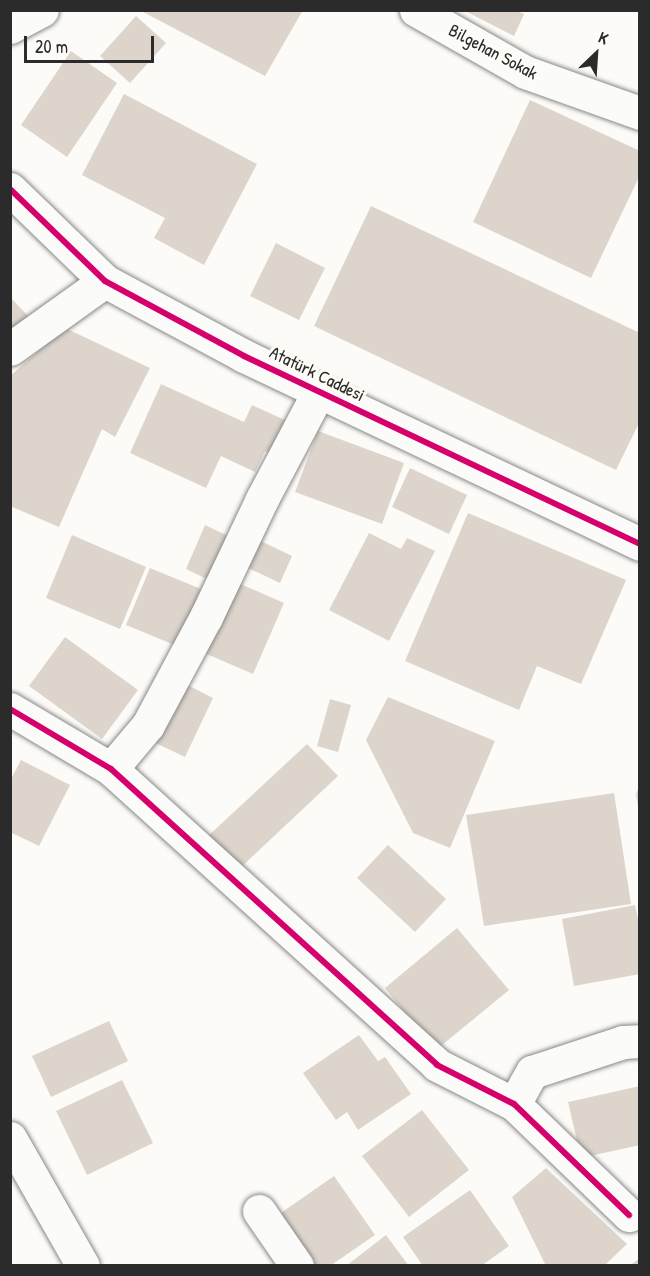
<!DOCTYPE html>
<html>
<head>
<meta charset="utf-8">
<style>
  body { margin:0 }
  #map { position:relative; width:650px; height:1276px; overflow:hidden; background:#fcfbf8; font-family:"Patrick Hand",sans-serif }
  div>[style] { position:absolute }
  .building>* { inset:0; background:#ddd5cc }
  .roads { filter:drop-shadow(0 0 2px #898987) drop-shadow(0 0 2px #898987) }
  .street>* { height:33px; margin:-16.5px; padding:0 16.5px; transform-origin:16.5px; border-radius:16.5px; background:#fbfbf9 }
  .secondary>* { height:33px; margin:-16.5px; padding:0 16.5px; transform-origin:16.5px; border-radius:16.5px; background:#fbfbf9 }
  .cycleway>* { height:6px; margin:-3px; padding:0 3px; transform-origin:3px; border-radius:3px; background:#d6006c }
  span { translate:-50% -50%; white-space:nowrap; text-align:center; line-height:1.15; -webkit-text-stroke:6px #fdfcf7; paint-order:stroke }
  .street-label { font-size:18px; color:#2b2b2b }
  .frame { position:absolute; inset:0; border:12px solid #2b2b2b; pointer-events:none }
  .north { position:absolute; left:566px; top:24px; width:60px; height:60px; -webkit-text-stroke:4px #fdfcf7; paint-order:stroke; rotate:25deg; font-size:16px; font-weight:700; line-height:24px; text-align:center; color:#2b2b2b }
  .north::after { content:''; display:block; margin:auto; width:21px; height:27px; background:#2b2b2b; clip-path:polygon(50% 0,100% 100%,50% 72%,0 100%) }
  .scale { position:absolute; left:24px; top:36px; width:130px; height:27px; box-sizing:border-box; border:3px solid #2b2b2b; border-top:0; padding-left:8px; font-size:18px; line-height:21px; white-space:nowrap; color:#2b2b2b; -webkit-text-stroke:4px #fdfcf7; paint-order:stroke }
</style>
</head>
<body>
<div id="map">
  <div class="building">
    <div style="clip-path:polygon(146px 10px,303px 10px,265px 76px,143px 12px)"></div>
    <div style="clip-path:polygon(463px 10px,515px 10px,524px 14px,514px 36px)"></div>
    <div style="clip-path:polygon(136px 16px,166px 43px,130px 83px,100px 56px)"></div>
    <div style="clip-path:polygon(71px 51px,117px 83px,67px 157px,21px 125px)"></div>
    <div style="clip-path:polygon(124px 94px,257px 164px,204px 265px,154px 238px,165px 218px,82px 175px)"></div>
    <div style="clip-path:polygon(530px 100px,640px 151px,640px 175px,591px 278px,473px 222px)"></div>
    <div style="clip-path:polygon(371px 206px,640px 333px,640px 421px,616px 470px,314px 326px)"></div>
    <div style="clip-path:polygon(276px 243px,325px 268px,299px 320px,250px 296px)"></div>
    <div style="clip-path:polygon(10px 297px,28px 316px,10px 332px)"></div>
    <div style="clip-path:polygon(65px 328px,150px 368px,115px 437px,102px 429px,59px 527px,10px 506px,10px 376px)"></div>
    <div style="clip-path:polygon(161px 384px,244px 422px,252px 405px,287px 421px,272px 455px,265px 451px,255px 472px,221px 456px,206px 488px,130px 453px)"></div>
    <div style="clip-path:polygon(318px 431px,404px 463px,382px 524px,295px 492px)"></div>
    <div style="clip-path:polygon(410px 468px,467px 495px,449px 534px,392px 507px)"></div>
    <div style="clip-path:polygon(468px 513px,626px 580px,581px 684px,537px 666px,519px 710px,405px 661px)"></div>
    <div style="clip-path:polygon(205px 525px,232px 538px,213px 582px,186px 569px)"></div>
    <div style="clip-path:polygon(369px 533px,401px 549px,407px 538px,435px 551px,389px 641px,329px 610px)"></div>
    <div style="clip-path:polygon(72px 535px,146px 567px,120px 629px,46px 598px)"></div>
    <div style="clip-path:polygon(248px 535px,292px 556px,280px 583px,235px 562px)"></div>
    <div style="clip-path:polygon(150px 568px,201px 589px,177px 646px,126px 625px)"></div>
    <div style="clip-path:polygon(234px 581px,284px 603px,253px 674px,202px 652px)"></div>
    <div style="clip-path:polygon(65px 637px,138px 690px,102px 739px,29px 686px)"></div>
    <div style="clip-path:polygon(174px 678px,213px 698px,185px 757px,145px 738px)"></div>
    <div style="clip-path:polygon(388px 697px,495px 741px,450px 848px,413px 833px,366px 740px)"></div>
    <div style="clip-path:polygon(330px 699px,351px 705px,338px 752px,317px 746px)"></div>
    <div style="clip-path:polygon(307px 744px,338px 776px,238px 870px,207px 837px)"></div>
    <div style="clip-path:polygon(21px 760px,70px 785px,39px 846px,10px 832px,10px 781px)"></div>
    <div style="clip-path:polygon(640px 785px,640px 806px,638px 806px,636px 794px)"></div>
    <div style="clip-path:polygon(614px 793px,631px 904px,484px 926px,466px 815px)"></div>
    <div style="clip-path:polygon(388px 845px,446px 899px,415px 932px,357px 878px)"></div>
    <div style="clip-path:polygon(635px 905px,640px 928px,640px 974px,574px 986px,562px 919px)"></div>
    <div style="clip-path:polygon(457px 928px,509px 990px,436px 1050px,385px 988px)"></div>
    <div style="clip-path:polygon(109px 1021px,128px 1061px,51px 1097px,32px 1056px)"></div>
    <div style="clip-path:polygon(359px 1035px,378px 1061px,385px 1057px,411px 1094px,358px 1130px,347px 1112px,336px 1120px,303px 1073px)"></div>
    <div style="clip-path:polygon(122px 1080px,153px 1143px,87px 1175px,56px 1111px)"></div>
    <div style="clip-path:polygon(640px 1086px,640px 1145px,581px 1158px,568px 1102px)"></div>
    <div style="clip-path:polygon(422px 1110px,469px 1170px,409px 1217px,362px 1156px)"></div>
    <div style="clip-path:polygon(546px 1168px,627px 1244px,604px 1266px,546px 1266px,512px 1197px)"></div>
    <div style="clip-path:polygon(334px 1176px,375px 1235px,330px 1266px,313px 1266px,278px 1215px)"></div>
    <div style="clip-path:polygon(470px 1190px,509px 1246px,481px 1266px,423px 1266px,403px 1237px)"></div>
    <div style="clip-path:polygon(386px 1235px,409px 1266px,346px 1266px)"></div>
    <div style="clip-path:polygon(640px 1258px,640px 1266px,629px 1266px)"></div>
  </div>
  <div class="roads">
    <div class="street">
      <div style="left:416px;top:10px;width:125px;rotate:29.6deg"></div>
      <div style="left:525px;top:72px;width:122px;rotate:19.6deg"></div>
      <div style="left:10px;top:27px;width:36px;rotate:-28deg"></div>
      <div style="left:10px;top:349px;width:117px;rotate:-35.6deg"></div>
      <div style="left:10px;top:709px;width:117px;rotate:30.7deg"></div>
      <div style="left:111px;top:769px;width:440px;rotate:42.2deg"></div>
      <div style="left:437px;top:1065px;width:86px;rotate:26.9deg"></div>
      <div style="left:514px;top:1104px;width:160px;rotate:44deg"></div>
      <div style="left:111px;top:769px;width:57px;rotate:-49.9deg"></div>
      <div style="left:148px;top:725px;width:123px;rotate:-61.8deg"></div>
      <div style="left:206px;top:617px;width:131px;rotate:-64.6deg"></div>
      <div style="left:262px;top:499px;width:122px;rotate:-62.2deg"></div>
      <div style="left:514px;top:1104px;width:37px;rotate:-61deg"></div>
      <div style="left:532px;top:1072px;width:96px;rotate:-18.2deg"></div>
      <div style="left:623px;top:1042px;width:17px;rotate:-3deg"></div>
      <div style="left:10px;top:1138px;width:147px;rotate:60.3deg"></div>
      <div style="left:259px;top:1211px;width:67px;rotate:55.4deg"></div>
    </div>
    <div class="secondary">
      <div style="left:10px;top:189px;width:132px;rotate:44.1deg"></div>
      <div style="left:105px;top:281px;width:158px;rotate:28.3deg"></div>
      <div style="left:244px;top:356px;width:438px;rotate:25.4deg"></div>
    </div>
  </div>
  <div class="cycleway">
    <div style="left:10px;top:189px;width:132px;rotate:44.1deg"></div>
    <div style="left:105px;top:281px;width:158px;rotate:28.3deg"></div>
    <div style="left:244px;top:356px;width:438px;rotate:25.4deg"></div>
    <div style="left:10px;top:709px;width:117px;rotate:30.7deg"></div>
    <div style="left:111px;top:769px;width:440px;rotate:42.2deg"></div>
    <div style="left:437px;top:1065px;width:86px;rotate:26.9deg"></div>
    <div style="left:514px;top:1104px;width:160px;rotate:44deg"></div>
  </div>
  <div class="street-label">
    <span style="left:493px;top:52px;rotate:28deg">Bilgehan Sokak</span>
    <span style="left:317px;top:374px;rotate:26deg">Atatürk Caddesi</span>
  </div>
  <div class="frame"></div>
  <div class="north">K</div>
  <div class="scale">20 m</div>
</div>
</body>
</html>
